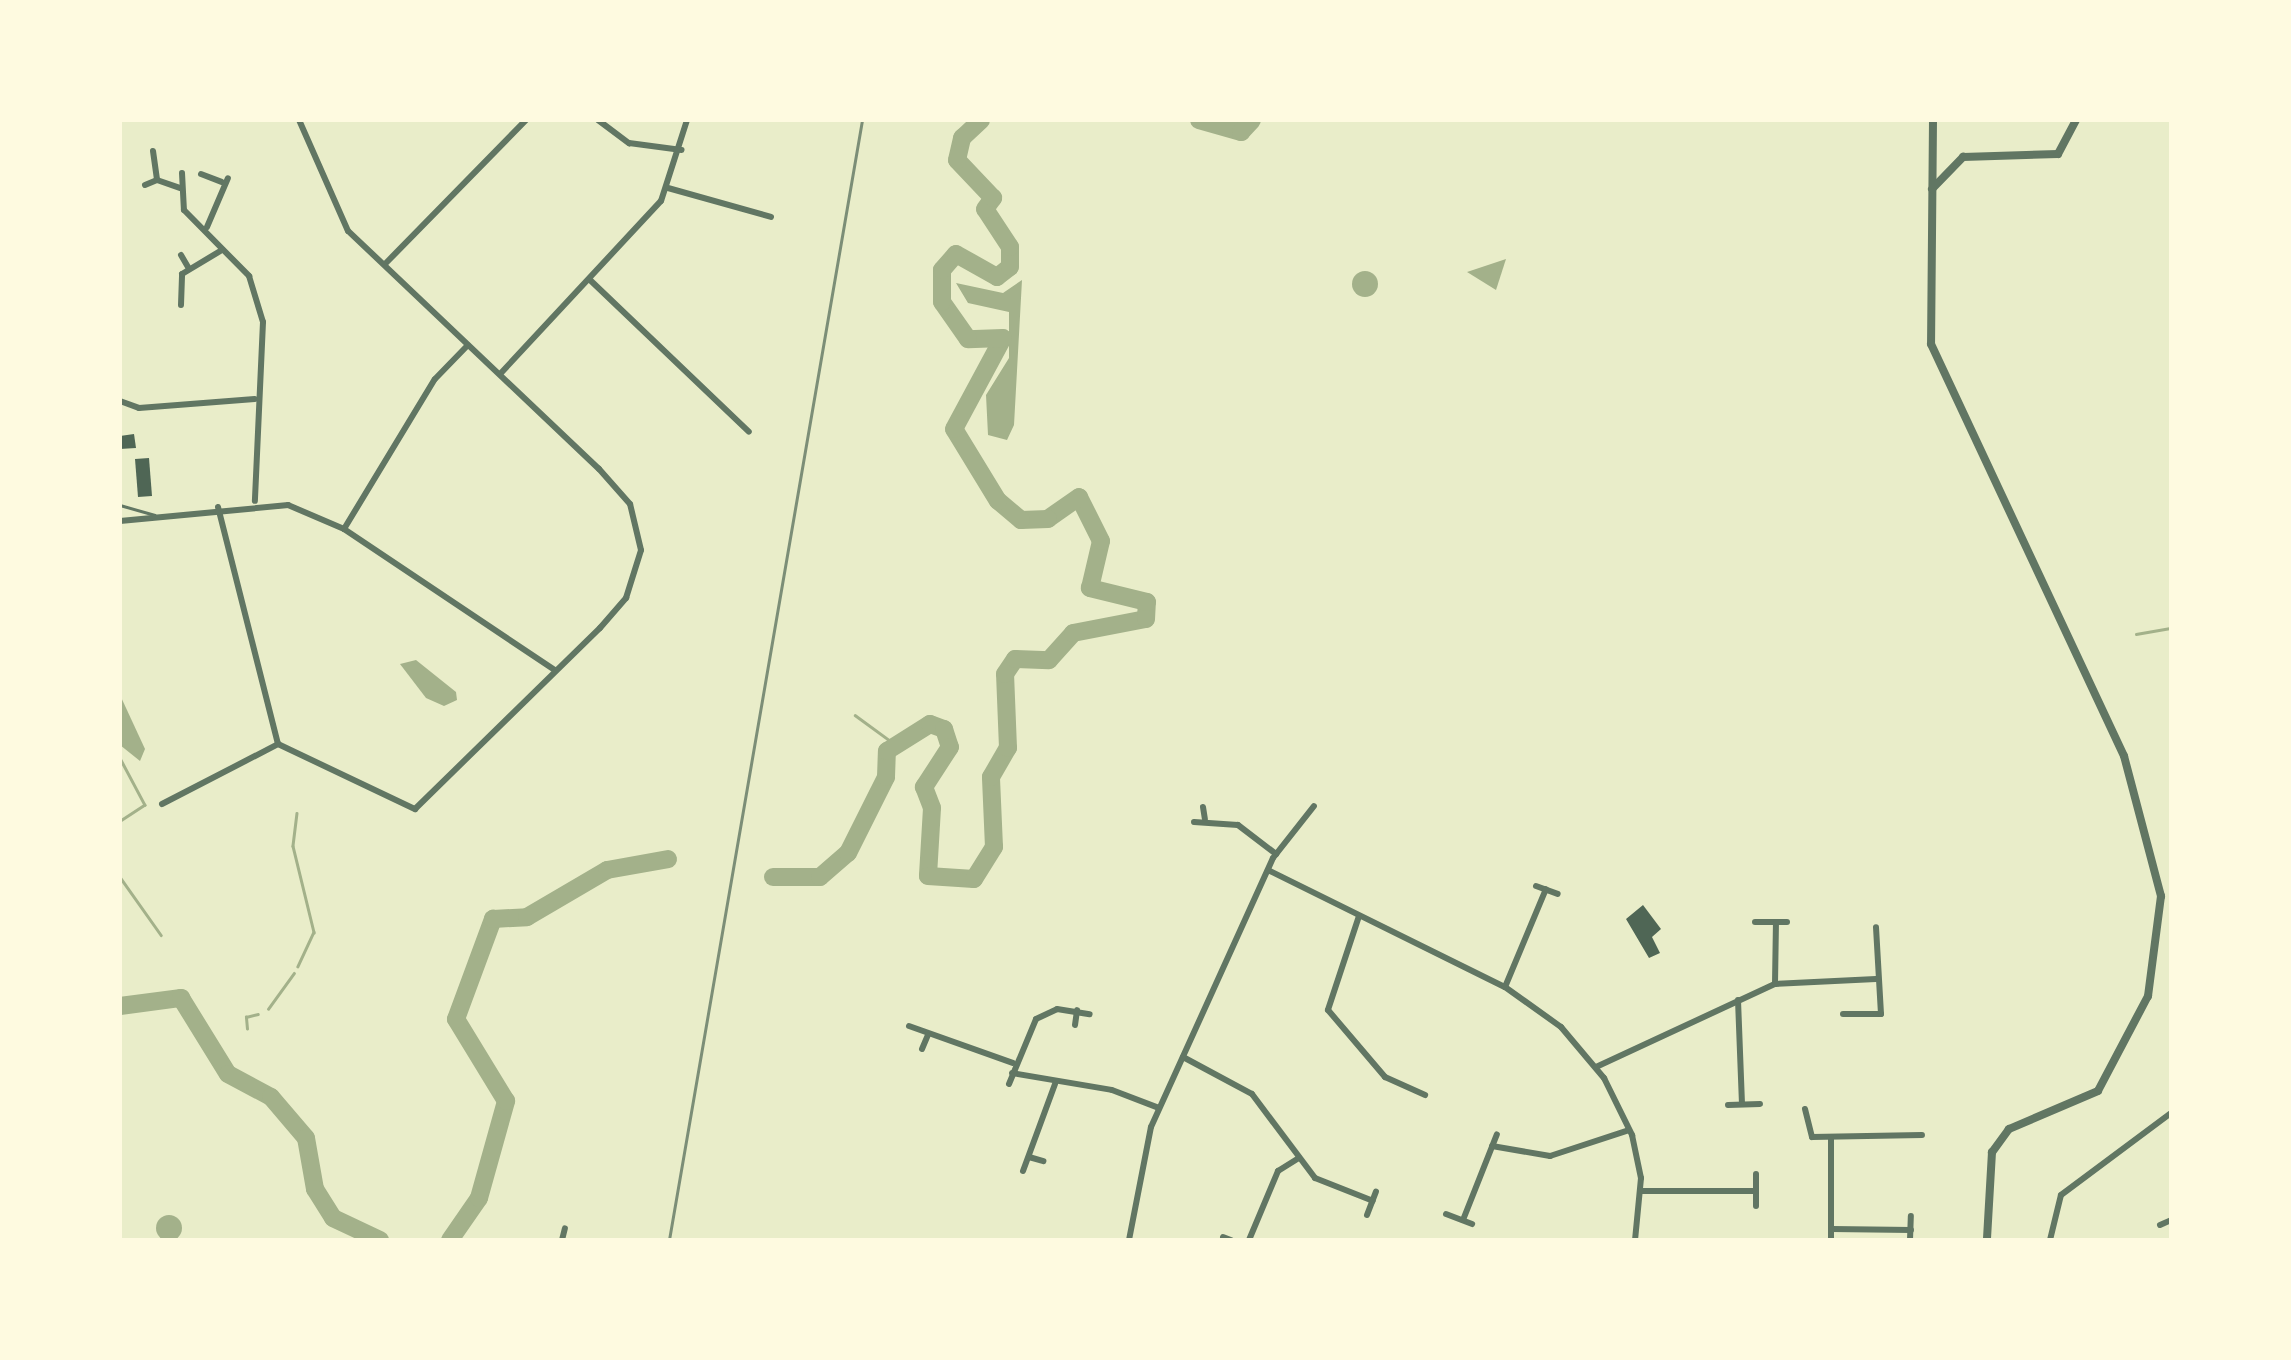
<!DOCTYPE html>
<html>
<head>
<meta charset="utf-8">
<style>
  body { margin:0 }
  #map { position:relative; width:2291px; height:1360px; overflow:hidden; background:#e9edc9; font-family:"IBM Plex Serif",serif }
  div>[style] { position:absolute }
  .water>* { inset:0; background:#a3b18a }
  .round { border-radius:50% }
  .stream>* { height:2.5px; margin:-1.25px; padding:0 1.25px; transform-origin:1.25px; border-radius:1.25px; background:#a3b18a }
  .river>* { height:18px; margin:-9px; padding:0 9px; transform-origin:9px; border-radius:9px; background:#a3b18a }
  .building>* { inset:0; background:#4f6655 }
  .service>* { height:2.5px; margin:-1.25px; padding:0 1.25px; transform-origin:1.25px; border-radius:1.25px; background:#617663 }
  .minor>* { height:6px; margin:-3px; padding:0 3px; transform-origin:3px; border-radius:3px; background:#617663 }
  .tertiary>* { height:8px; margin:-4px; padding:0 4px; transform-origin:4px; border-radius:4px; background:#617663 }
  .rail>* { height:2.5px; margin:-1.25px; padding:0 1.25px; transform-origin:1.25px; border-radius:1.25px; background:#7c8e77 }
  span { translate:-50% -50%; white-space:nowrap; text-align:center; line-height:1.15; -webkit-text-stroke:9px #fefae0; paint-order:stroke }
  .frame { position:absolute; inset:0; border:122px solid #fefae0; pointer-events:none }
</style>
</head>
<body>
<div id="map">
  <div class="water">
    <div style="clip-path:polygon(1506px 259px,1496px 290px,1467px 272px)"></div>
    <div class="round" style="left:1352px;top:271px;width:26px;height:26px"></div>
    <div style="clip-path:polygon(1022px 280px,1014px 425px,1007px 440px,988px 435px,986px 395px,1009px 358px,1009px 312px,968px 303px,956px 283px,1003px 293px)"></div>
    <div style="clip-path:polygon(416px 660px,456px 692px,457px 700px,444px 706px,426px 698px,400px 664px)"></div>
    <div style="clip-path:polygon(120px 695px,145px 749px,140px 761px,120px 745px)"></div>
    <div class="round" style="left:156px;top:1215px;width:26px;height:26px"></div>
  </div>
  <div class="stream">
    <div style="left:2136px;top:634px;width:36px;rotate:-10deg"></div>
    <div style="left:855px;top:715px;width:51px;rotate:36.2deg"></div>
    <div style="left:120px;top:758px;width:53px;rotate:62deg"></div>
    <div style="left:145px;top:805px;width:30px;rotate:147deg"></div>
    <div style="left:297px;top:813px;width:33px;rotate:97deg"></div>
    <div style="left:293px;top:846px;width:89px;rotate:76.3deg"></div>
    <div style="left:314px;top:932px;width:38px;rotate:115deg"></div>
    <div style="left:120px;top:877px;width:71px;rotate:54.7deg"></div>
    <div style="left:268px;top:1009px;width:44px;rotate:-54.2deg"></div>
    <div style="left:247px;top:1029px;width:12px;rotate:-95deg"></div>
    <div style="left:246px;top:1017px;width:12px;rotate:-14deg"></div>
  </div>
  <div class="river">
    <div style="left:1199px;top:120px;width:44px;rotate:15.9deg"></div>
    <div style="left:1241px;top:132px;width:16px;rotate:-47deg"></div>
    <div style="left:773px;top:877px;width:47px"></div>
    <div style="left:820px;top:877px;width:37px;rotate:-41deg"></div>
    <div style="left:848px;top:853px;width:85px;rotate:-63.4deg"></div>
    <div style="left:886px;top:777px;width:26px;rotate:-88deg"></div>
    <div style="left:887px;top:751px;width:51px;rotate:-32.1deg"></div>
    <div style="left:930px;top:724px;width:15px;rotate:20deg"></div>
    <div style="left:944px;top:729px;width:19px;rotate:72deg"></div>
    <div style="left:950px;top:747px;width:48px;rotate:123deg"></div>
    <div style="left:924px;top:787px;width:22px;rotate:69deg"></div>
    <div style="left:932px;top:808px;width:68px;rotate:93.4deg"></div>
    <div style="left:928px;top:876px;width:46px;rotate:3.7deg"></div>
    <div style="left:974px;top:879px;width:38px;rotate:-58deg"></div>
    <div style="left:994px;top:847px;width:70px;rotate:-92.5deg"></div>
    <div style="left:991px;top:777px;width:34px;rotate:-60deg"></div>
    <div style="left:1008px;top:748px;width:74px;rotate:-92.3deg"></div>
    <div style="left:1005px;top:674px;width:18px;rotate:-56deg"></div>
    <div style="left:1015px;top:659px;width:34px;rotate:2deg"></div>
    <div style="left:1049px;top:660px;width:36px;rotate:-48deg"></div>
    <div style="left:1073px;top:633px;width:74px;rotate:-10.9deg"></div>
    <div style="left:1146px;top:619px;width:17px;rotate:-87deg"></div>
    <div style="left:1147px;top:602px;width:59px;rotate:-166.2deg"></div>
    <div style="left:1090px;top:588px;width:48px;rotate:-76.8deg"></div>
    <div style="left:1101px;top:541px;width:49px;rotate:-116.6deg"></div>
    <div style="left:1079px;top:497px;width:38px;rotate:145deg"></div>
    <div style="left:1048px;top:519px;width:27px;rotate:178deg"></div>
    <div style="left:1021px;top:520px;width:30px;rotate:-140deg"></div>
    <div style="left:998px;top:501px;width:84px;rotate:-121.4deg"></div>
    <div style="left:954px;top:429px;width:103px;rotate:-61.7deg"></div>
    <div style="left:1003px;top:338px;width:35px;rotate:178deg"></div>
    <div style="left:968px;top:339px;width:45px;rotate:-125.1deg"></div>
    <div style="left:942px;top:302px;width:32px;rotate:-90deg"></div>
    <div style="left:942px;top:270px;width:21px;rotate:-49deg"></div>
    <div style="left:956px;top:254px;width:47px;rotate:29.3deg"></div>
    <div style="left:997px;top:277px;width:16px;rotate:-38deg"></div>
    <div style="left:1010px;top:267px;width:20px;rotate:-90deg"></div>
    <div style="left:1010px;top:247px;width:45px;rotate:-123.3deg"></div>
    <div style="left:985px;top:209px;width:14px;rotate:-54deg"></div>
    <div style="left:993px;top:198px;width:52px;rotate:-133.5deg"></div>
    <div style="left:957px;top:160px;width:23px;rotate:-77deg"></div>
    <div style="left:962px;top:138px;width:26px;rotate:-43deg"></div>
    <div style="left:120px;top:1006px;width:62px;rotate:-7.5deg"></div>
    <div style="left:181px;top:998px;width:89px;rotate:58.3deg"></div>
    <div style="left:228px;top:1074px;width:49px;rotate:28.1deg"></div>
    <div style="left:271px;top:1097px;width:54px;rotate:49.5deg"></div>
    <div style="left:306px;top:1138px;width:52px;rotate:80deg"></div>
    <div style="left:315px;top:1189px;width:34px;rotate:58deg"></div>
    <div style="left:333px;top:1218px;width:52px;rotate:25.1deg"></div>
    <div style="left:450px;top:1240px;width:51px;rotate:-55.4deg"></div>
    <div style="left:479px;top:1198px;width:101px;rotate:-74.4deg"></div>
    <div style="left:506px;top:1101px;width:96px;rotate:-121.4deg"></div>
    <div style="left:456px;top:1019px;width:107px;rotate:-69.7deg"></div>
    <div style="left:493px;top:919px;width:34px;rotate:-3deg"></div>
    <div style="left:527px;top:917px;width:93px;rotate:-30.4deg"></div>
    <div style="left:607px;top:870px;width:62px;rotate:-10.2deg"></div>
  </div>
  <div class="building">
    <div style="clip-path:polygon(134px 434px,136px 448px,120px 449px,120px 436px)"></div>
    <div style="clip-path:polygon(149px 458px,152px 496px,138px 497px,135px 459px)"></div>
    <div style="clip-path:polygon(1643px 905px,1661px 929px,1652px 937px,1660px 953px,1649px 958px,1626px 919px)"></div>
  </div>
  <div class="service">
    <div style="left:120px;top:505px;width:36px;rotate:16deg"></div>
  </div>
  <div class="minor">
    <div style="left:598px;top:120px;width:39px;rotate:37deg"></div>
    <div style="left:629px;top:143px;width:53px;rotate:7.5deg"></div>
    <div style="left:153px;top:151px;width:29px;rotate:82deg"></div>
    <div style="left:157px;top:180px;width:24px;rotate:19deg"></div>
    <div style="left:182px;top:173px;width:37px;rotate:87deg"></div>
    <div style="left:184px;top:210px;width:93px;rotate:45.4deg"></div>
    <div style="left:249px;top:276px;width:48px;rotate:73.1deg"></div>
    <div style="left:263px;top:322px;width:179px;rotate:92.6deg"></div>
    <div style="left:201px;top:174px;width:22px;rotate:21deg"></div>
    <div style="left:145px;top:185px;width:13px;rotate:-23deg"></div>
    <div style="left:668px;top:188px;width:107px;rotate:15.7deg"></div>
    <div style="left:207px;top:227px;width:53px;rotate:-66.8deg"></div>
    <div style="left:181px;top:255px;width:16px;rotate:60deg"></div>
    <div style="left:385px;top:264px;width:202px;rotate:-45.6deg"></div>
    <div style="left:589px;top:279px;width:221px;rotate:43.7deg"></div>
    <div style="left:181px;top:305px;width:31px;rotate:-88deg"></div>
    <div style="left:182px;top:274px;width:47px;rotate:-31deg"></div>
    <div style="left:501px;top:373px;width:235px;rotate:-47.1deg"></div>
    <div style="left:661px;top:201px;width:85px;rotate:-72.2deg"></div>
    <div style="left:120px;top:401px;width:20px;rotate:20deg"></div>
    <div style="left:139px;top:408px;width:116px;rotate:-4.4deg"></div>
    <div style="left:218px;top:507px;width:244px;rotate:75.8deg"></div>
    <div style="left:120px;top:521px;width:169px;rotate:-5.4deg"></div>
    <div style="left:288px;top:505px;width:61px;rotate:23.2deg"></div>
    <div style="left:344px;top:529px;width:254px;rotate:33.8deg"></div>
    <div style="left:344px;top:529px;width:175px;rotate:-58.8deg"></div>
    <div style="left:435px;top:379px;width:47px;rotate:-45.9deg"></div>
    <div style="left:278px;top:744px;width:152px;rotate:25.4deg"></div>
    <div style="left:415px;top:809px;width:259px;rotate:-44.4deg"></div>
    <div style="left:600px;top:628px;width:40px;rotate:-49deg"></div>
    <div style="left:626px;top:598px;width:50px;rotate:-72.6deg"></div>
    <div style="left:641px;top:550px;width:47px;rotate:-103.4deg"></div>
    <div style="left:630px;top:504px;width:47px;rotate:-131.5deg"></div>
    <div style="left:599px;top:469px;width:346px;rotate:-136.5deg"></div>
    <div style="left:348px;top:231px;width:121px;rotate:-113.8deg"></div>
    <div style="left:162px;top:804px;width:131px;rotate:-27.3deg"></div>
    <div style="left:1203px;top:807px;width:12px;rotate:81deg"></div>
    <div style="left:1194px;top:822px;width:44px;rotate:3.9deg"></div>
    <div style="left:1238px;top:825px;width:48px;rotate:37.3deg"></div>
    <div style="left:1268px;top:870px;width:264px;rotate:26.3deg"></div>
    <div style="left:1505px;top:987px;width:69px;rotate:35.5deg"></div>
    <div style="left:1561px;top:1027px;width:67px;rotate:49.9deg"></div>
    <div style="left:1604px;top:1078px;width:64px;rotate:63.8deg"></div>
    <div style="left:1632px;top:1135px;width:44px;rotate:78.2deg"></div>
    <div style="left:1641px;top:1178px;width:62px;rotate:95.5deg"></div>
    <div style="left:1536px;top:886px;width:23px;rotate:20deg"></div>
    <div style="left:1359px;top:916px;width:99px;rotate:108.3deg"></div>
    <div style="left:1328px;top:1010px;width:88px;rotate:49.6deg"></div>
    <div style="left:1385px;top:1077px;width:44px;rotate:24.2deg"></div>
    <div style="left:1755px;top:922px;width:32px"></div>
    <div style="left:1775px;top:984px;width:61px;rotate:-89.1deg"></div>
    <div style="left:1505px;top:987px;width:106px;rotate:-67.3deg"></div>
    <div style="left:1738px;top:1000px;width:104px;rotate:87.8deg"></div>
    <div style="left:1843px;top:1014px;width:38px"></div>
    <div style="left:1881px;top:1014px;width:87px;rotate:-93.3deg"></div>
    <div style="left:1075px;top:1025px;width:15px;rotate:-82deg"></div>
    <div style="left:909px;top:1026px;width:110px;rotate:19.6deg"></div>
    <div style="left:922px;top:1049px;width:15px;rotate:-67deg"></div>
    <div style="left:1183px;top:1057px;width:78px;rotate:28.2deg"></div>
    <div style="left:1252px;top:1094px;width:105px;rotate:53.1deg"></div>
    <div style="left:1315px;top:1178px;width:62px;rotate:21.6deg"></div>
    <div style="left:1596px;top:1067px;width:197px;rotate:-24.9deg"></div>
    <div style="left:1775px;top:984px;width:101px;rotate:-2.8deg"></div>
    <div style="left:1012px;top:1073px;width:101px;rotate:9.6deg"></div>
    <div style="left:1112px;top:1090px;width:50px;rotate:21deg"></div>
    <div style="left:1009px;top:1084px;width:70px;rotate:-67.4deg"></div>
    <div style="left:1036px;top:1019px;width:23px;rotate:-25deg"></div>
    <div style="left:1057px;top:1009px;width:33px;rotate:9deg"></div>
    <div style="left:1728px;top:1105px;width:32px;rotate:-2deg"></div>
    <div style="left:1805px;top:1109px;width:29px;rotate:76deg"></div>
    <div style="left:1812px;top:1137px;width:110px;rotate:-1deg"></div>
    <div style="left:1831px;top:1138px;width:102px;rotate:90deg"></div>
    <div style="left:1492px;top:1146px;width:59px;rotate:9.8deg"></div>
    <div style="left:1550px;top:1156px;width:83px;rotate:-18.2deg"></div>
    <div style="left:1029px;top:1157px;width:15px;rotate:16deg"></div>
    <div style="left:1023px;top:1171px;width:93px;rotate:-69.8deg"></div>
    <div style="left:1756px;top:1174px;width:32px;rotate:90deg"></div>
    <div style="left:1640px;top:1191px;width:116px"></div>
    <div style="left:1446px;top:1214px;width:28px;rotate:21deg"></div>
    <div style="left:1367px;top:1215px;width:25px;rotate:-69deg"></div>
    <div style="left:1463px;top:1220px;width:92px;rotate:-68.4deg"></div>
    <div style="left:2160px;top:1225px;width:12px;rotate:-24deg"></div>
    <div style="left:1832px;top:1229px;width:79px;rotate:0.7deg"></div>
    <div style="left:1223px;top:1237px;width:9px;rotate:21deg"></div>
    <div style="left:562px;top:1240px;width:12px;rotate:-76deg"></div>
    <div style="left:1129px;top:1240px;width:115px;rotate:-79deg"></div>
    <div style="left:1151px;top:1127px;width:295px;rotate:-65.6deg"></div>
    <div style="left:1273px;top:858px;width:66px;rotate:-51.7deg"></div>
    <div style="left:1249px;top:1240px;width:75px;rotate:-67.2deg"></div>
    <div style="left:1278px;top:1171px;width:25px;rotate:-32deg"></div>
    <div style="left:1910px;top:1240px;width:24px;rotate:-88deg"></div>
    <div style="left:2050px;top:1240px;width:46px;rotate:-76.3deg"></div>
    <div style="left:2061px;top:1195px;width:137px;rotate:-36.7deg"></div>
  </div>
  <div class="tertiary">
    <div style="left:1933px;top:120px;width:224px;rotate:90.5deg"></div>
    <div style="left:1931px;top:344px;width:455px;rotate:64.9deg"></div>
    <div style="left:2124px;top:756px;width:145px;rotate:75.2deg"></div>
    <div style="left:2161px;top:896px;width:101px;rotate:97.4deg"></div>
    <div style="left:2148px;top:996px;width:107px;rotate:117.8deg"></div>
    <div style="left:2098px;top:1091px;width:97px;rotate:156.9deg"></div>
    <div style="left:2009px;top:1129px;width:29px;rotate:126deg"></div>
    <div style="left:1992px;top:1152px;width:88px;rotate:93.3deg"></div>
    <div style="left:1932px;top:189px;width:45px;rotate:-45.9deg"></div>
    <div style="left:1963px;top:157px;width:95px;rotate:-1.8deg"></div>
    <div style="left:2058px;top:154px;width:38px;rotate:-62deg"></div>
  </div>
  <div class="rail">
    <div style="left:669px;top:1240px;width:1137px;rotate:-80.22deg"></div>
  </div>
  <div class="frame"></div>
</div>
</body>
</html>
